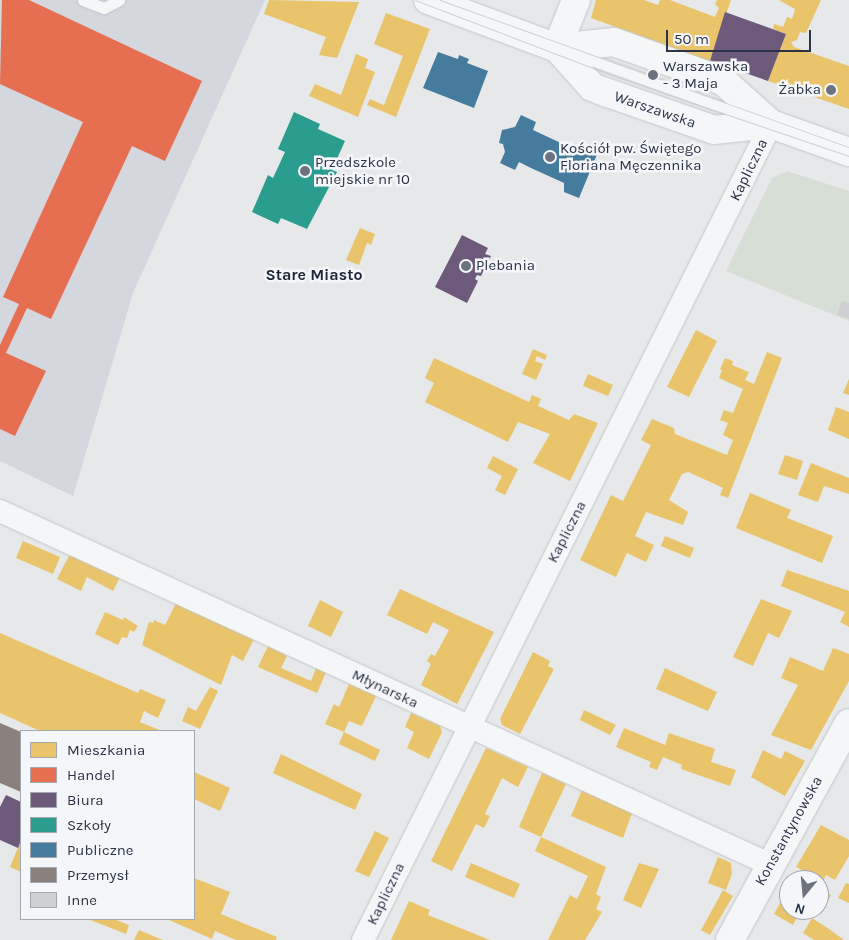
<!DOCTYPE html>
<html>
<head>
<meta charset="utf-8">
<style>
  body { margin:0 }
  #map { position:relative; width:849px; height:940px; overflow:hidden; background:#e6e8ea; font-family:Karla,sans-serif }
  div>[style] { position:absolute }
  .built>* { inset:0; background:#d4d7dd }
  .green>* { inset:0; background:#d6ded6 }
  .homes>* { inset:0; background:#e9c46a }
  .shops>* { inset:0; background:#e76f51 }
  .offices>* { inset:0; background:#6d597a }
  .schools>* { inset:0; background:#2a9d8f }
  .public>* { inset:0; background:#457b9d }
  .industry>* { inset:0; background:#8a817c }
  .building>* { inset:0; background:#ced0d3 }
  .roads { filter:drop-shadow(0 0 1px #c4c6c8) drop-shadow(0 0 1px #c4c6c8) }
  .service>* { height:11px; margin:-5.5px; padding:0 5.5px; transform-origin:5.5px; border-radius:5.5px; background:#f5f6f7 }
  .minor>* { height:22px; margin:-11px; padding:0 11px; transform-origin:11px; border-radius:11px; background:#f5f6f7 }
  .tertiary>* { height:28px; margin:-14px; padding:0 14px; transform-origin:14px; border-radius:14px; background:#f5f6f7 }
  .tram>* { height:1px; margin:-0.5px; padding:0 0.5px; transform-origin:0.5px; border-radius:0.5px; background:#cecfd2 }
  .dots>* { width:14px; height:14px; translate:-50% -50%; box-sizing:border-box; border:2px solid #f4f6f9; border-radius:50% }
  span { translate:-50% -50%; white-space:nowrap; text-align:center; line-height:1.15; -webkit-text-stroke:5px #f4f6f9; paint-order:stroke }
  .poi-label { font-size:15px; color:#2b3445 }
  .left { translate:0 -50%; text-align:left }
  .right { translate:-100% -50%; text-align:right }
  .street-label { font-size:15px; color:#2b3445 }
  .neighbourhood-label { font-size:16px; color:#1d2536; font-weight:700 }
  .legend { position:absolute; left:20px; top:730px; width:175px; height:190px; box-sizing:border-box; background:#f4f6f9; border:1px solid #a4a8b1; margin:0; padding:6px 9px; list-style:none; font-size:15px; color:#2b3445 }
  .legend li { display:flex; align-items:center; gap:10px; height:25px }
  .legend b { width:25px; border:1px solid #a4a8b1 }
  .north { position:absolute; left:779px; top:870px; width:50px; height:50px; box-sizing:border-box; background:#f4f6f9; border:1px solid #a4a8b1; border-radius:50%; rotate:197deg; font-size:14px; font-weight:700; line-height:20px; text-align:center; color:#2b3445 }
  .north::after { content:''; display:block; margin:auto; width:18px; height:22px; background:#6c737f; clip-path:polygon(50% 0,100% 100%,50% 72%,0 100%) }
  .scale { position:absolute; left:666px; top:30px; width:145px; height:22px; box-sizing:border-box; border:2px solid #2b3445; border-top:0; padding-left:6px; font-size:15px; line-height:18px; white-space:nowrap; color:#2b3445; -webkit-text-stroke:4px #f4f6f9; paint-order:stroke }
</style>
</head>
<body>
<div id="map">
  <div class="built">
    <div style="clip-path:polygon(0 0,265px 0,133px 293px,73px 496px,0 461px)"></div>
  </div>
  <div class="green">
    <div style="clip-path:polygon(787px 171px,849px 191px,849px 321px,726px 271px,772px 178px)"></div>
  </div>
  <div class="homes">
    <div style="clip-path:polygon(269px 0,359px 2px,337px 58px,319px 55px,326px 37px,264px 14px)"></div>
    <div style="clip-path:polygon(596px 0,644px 0,658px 5px,660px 0,670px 0,715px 17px,719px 8px,715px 4px,717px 0,731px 0,710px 61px,591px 18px)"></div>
    <div style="clip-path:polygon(779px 0,821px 0,806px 33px,800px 32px,797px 40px,791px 42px,794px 47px,849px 66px,849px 109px,768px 81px,786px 34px,773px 29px,774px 24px,783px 27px,787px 17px,792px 19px,795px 9px)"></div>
    <div style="clip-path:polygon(386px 13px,430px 29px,396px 117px,367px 105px,370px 99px,384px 105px,403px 56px,374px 44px)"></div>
    <div style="clip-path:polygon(356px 54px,368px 59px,365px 68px,375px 72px,358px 117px,309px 96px,315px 84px,341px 95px)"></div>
    <div style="clip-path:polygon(360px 228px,375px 234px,371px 245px,367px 243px,359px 265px,346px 260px)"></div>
    <div style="clip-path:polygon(696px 330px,717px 341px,689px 397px,667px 387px)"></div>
    <div style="clip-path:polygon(533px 349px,547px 355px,545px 360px,537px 356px,535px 361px,543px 364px,536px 380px,522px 374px)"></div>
    <div style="clip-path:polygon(767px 352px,782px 358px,728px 498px,720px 495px,723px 488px,717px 485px,688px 472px,682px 474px,669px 500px,688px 512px,683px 525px,646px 512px,635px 536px,654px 545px,646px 562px,627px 553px,616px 577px,580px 560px,611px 495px,623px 501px,651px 445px,641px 440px,652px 419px,674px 428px,675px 434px,727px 455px,733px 440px,723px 435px,728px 423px,720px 420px,724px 410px,733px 413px,743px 389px,719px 378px,722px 370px,720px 369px,725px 358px,733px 361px,732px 365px,749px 372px,745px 380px,754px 384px)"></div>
    <div style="clip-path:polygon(434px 358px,529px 402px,532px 395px,541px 399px,538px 406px,569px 420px,574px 414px,598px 423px,570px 481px,533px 463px,550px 434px,518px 422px,508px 442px,425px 402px,434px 383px,425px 378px)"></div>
    <div style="clip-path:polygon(588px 374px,613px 385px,608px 396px,583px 386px)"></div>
    <div style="clip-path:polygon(849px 379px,849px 395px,843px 393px)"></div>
    <div style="clip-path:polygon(836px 407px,849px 412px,849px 439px,828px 430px)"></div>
    <div style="clip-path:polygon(785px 455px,803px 461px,797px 480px,778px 474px)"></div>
    <div style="clip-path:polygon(493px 456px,518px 469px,505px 495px,495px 490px,502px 476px,487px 468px)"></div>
    <div style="clip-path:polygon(811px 463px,849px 478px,849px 494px,824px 486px,818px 502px,798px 495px)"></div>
    <div style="clip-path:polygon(750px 493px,791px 510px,787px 518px,833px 536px,822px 563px,736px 528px)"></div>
    <div style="clip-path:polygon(665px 536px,694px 548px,690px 558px,661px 546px)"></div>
    <div style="clip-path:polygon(23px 541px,60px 557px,53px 574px,16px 558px)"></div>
    <div style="clip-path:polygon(70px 554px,120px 577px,113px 591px,87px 577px,81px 591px,57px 579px)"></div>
    <div style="clip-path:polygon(787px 570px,849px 591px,849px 627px,840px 622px,845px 612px,781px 586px)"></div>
    <div style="clip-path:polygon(400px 589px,494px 632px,457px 704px,421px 685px,431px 664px,427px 661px,431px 654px,435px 656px,449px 630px,433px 622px,427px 634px,387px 615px)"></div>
    <div style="clip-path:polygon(761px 599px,792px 611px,779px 638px,768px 633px,753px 666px,733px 657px)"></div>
    <div style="clip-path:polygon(320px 600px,343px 612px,331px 637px,308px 626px)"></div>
    <div style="clip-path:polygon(176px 603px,254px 639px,243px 661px,232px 655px,221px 685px,142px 645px,149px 622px,153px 623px,154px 620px,165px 625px)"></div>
    <div style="clip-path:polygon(105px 612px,123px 620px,124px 617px,138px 626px,134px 632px,130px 630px,127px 638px,122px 637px,118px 645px,95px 634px)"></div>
    <div style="clip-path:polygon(0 633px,138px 693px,140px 689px,166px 700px,158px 718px,144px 711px,140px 722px,162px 731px,40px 731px,0 713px)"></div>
    <div style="clip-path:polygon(268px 646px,287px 656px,281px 668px,311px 681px,316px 668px,326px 672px,317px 693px,258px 667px)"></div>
    <div style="clip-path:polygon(833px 648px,849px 654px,849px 681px,811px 750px,771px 735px,798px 685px,781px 678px,790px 657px,823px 671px)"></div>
    <div style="clip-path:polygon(533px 652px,550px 661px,548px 666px,554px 669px,520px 734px,502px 725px,500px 719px)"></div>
    <div style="clip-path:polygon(665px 668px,717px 692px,708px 711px,656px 689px)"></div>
    <div style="clip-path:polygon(349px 684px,376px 696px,362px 726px,349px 721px,344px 732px,325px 724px,334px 704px,339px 707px)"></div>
    <div style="clip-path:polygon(210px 687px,218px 691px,200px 729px,182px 721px,188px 707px,196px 711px)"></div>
    <div style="clip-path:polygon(584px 710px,616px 725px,610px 735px,580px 720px)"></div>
    <div style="clip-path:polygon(411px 713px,440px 726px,442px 732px,429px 759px,407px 748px,414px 732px,405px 727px)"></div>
    <div style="clip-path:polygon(624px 728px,665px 745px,669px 733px,715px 749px,711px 762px,736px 770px,730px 786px,681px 769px,682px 765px,663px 757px,657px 770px,649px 767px,651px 762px,616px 747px)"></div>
    <div style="clip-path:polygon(344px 732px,380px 750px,375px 761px,339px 744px)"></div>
    <div style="clip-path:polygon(486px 748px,528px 767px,518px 787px,502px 778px,485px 814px,490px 816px,484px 828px,476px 824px,452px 871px,431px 861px)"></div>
    <div style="clip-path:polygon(763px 750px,781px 759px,785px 751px,805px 761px,785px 796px,751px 777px)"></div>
    <div style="clip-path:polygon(281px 754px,362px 794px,355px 810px,273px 773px)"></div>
    <div style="clip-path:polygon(194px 772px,230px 788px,220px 811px,194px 799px)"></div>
    <div style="clip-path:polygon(542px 773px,566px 784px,541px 837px,519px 827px)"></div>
    <div style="clip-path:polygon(582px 790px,632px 813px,623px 838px,571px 816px)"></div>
    <div style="clip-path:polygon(821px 825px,849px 840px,849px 856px,835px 880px,826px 875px,823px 881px,796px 867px)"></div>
    <div style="clip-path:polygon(375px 831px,389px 838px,369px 877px,355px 871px)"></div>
    <div style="clip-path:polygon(541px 837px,606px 867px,596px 894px,601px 897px,596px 909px,602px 912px,585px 940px,548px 940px,570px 895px,577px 899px,588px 876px,535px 851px)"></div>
    <div style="clip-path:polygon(21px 840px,21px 872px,10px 867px)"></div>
    <div style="clip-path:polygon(718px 857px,731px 863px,732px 874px,726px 890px,708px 883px)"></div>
    <div style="clip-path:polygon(471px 863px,520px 884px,514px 898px,465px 877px)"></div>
    <div style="clip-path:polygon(639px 863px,659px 869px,641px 908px,623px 900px)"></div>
    <div style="clip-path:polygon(194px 878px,230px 892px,221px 914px,277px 937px,276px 940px,236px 940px,215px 931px,212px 939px,167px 919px,194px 919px)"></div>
    <div style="clip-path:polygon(846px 883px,849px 884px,849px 903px,838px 898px)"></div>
    <div style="clip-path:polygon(819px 889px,831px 895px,822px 912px,819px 910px)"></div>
    <div style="clip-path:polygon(723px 890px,733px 896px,710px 935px,701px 930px)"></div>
    <div style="clip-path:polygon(409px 901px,430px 910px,428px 915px,490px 940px,391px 940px)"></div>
    <div style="clip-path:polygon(780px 903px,799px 913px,793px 925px,774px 914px)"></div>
    <div style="clip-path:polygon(812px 918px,829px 929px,844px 940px,814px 940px,803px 933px)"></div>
    <div style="clip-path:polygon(88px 919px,114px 919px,129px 925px,126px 934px)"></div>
    <div style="clip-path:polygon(139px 930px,163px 940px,134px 940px)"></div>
  </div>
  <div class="shops">
    <div style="clip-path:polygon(2px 0,29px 0,202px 81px,165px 161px,132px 146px,51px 319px,27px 308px,6px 353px,46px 371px,15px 436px,0 429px,0 345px,19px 304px,3px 297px,83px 122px,0 84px)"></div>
  </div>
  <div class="offices">
    <div style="clip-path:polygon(725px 12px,786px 34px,768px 81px,710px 61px)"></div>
    <div style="clip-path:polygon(462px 235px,488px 248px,485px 254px,491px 256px,481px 276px,477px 275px,475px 279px,478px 281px,467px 303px,435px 287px)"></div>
    <div style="clip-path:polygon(6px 795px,21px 802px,21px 840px,18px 848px,0 840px,0 807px)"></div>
  </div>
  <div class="schools">
    <div style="clip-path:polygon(294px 112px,320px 124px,318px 129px,345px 141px,332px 170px,337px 172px,307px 229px,281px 218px,278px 224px,252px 212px,268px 175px,273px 178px,285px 152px,278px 149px)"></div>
  </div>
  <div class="public">
    <div style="clip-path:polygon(438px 52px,458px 59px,459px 55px,469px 59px,467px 63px,488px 71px,474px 108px,423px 88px)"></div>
    <div style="clip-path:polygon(521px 115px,536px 122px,533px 130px,578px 151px,584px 146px,598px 152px,579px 198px,564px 192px,564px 183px,531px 168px,519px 162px,515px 170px,500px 163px,505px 152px,503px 144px,499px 143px,502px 130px,515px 127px)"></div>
  </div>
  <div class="industry">
    <div style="clip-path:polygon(0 723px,21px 732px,21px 792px,0 783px)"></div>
  </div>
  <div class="building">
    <div style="clip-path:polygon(842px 301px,849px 303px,849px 319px,837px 315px)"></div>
  </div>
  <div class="roads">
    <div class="service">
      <div style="left:83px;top:0;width:22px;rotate:21deg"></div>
      <div style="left:104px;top:8px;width:17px;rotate:-28deg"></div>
      <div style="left:572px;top:53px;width:189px;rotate:19.8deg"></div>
    </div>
    <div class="minor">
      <div style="left:0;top:511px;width:848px;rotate:24.66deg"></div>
      <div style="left:363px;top:940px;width:912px;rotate:-63.43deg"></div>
    </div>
    <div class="tertiary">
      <div style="left:428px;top:0;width:138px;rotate:20.4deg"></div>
      <div style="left:557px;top:48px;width:57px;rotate:-6deg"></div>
      <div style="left:614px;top:42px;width:116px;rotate:19.7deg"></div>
      <div style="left:723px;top:81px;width:64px;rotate:41.9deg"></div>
      <div style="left:771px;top:124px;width:83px;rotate:19.7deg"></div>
      <div style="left:557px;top:48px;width:52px;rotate:48.1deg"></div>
      <div style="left:592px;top:87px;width:17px;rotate:21deg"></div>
      <div style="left:608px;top:93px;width:112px;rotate:19.2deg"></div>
      <div style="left:714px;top:130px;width:57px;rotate:-6deg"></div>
      <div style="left:557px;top:48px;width:52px;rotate:-68.4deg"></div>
      <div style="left:730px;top:940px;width:247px;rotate:-61.3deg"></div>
    </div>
  </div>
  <div class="tram">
    <div style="left:415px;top:0;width:213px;rotate:20.9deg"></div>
    <div style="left:614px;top:76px;width:248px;rotate:18.8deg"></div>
    <div style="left:440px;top:0;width:435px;rotate:19.8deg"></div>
  </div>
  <div class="dots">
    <div style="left:653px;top:75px;background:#6c737f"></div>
    <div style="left:831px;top:90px;background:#6c737f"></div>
    <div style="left:550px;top:157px;background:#6c737f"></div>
    <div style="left:305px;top:171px;background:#6c737f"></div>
    <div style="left:466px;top:266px;background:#6c737f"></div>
  </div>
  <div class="poi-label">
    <span class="left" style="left:663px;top:75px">Warszawska<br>- 3 Maja</span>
    <span class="right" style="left:821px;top:90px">Żabka</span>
    <span class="left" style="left:560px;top:157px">Kościół pw. Świętego<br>Floriana Męczennika</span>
    <span class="left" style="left:315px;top:171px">Przedszkole<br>miejskie nr 10</span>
    <span class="left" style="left:476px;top:266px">Plebania</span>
  </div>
  <div class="street-label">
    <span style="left:655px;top:110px;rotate:19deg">Warszawska</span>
    <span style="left:749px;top:170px;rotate:-64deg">Kapliczna</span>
    <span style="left:567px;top:532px;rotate:-63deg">Kapliczna</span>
    <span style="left:385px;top:689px;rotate:25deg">Młynarska</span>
    <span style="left:789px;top:831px;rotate:-61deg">Konstantynowska</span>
    <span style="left:386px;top:894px;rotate:-64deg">Kapliczna</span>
  </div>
  <div class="neighbourhood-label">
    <span style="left:314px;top:275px">Stare Miasto</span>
  </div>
  <ul class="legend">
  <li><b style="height:14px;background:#e9c46a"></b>Mieszkania</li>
  <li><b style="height:14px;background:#e76f51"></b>Handel</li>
  <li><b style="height:14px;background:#6d597a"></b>Biura</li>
  <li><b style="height:14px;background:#2a9d8f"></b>Szkoły</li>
  <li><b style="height:14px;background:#457b9d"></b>Publiczne</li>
  <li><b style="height:14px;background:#8a817c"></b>Przemysł</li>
  <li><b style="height:14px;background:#ced0d3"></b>Inne</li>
  </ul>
  <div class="north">N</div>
  <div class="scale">50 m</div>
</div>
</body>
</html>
